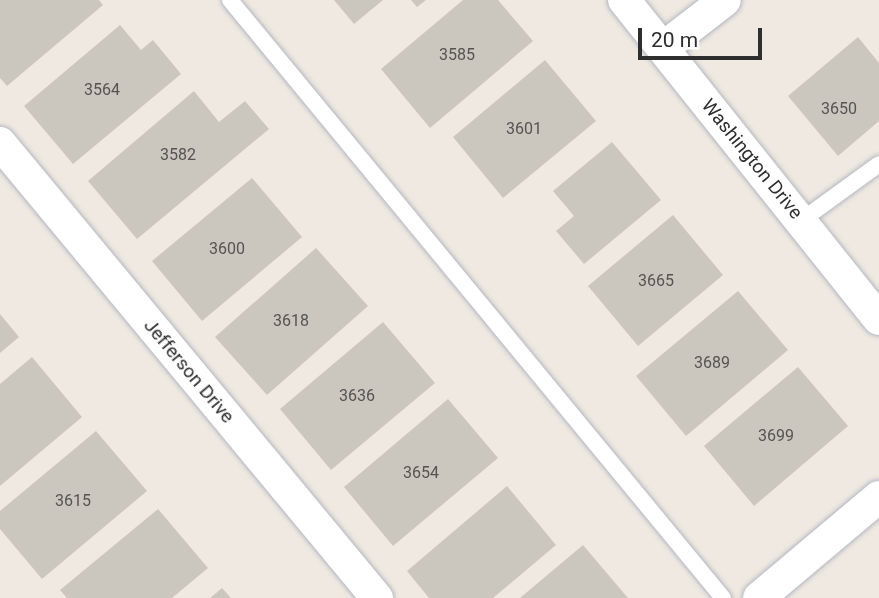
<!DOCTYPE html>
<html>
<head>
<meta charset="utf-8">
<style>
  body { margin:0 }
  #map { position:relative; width:879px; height:598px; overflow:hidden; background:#efe9e1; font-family:Roboto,sans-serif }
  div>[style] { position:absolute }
  .building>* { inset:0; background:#cbc7bf }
  .roads { filter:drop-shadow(0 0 2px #b4b7c1) drop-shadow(0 0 2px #b4b7c1) }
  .lane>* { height:16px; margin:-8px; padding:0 8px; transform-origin:8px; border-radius:8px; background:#fff }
  .street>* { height:32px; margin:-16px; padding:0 16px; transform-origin:16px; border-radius:16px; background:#fff }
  span { translate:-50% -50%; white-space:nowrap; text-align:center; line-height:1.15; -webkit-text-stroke:5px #fff; paint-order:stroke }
  .number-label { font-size:16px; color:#555452 }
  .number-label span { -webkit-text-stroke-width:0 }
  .street-label { font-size:19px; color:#2e2e2e }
  .scale { position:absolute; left:638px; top:28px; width:124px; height:32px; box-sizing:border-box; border:4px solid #2e2e2e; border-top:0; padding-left:9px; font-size:21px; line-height:24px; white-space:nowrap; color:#2e2e2e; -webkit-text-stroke:5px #fff; paint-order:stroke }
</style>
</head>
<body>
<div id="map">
  <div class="building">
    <div style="clip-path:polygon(0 0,99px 0,103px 5px,7px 86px,0 78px)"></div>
    <div style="clip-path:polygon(334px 0,383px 0,354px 24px)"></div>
    <div style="clip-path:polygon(411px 0,426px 0,417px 7px)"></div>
    <div style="clip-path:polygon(463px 0,498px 0,533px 41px,430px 128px,381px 69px)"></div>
    <div style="clip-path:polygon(120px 25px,141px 50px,153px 40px,181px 74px,73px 164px,24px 106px)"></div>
    <div style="clip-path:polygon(858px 37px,879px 63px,879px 121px,838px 156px,788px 96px)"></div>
    <div style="clip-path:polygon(545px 60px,596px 121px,503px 198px,453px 137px)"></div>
    <div style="clip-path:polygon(194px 91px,219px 122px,245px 101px,269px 129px,137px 239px,88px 181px)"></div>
    <div style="clip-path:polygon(612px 142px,661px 200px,584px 264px,556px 231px,574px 216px,553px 191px)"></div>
    <div style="clip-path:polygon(252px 178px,302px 237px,202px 321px,152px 261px)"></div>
    <div style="clip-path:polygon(673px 215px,723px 275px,638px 346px,588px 286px)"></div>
    <div style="clip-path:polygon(316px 248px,368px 306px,267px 395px,215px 337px)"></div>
    <div style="clip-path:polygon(738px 291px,788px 350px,686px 436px,636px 376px)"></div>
    <div style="clip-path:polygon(0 314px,19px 337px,0 353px)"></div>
    <div style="clip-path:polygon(383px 322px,435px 383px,331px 470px,280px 409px)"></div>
    <div style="clip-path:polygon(32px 357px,82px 417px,0 486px,0 384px)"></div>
    <div style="clip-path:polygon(798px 367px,848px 426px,754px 506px,704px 446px)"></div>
    <div style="clip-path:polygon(448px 399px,498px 458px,393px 546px,344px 487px)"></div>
    <div style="clip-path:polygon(96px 431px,147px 491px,42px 579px,0 529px,0 511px)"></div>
    <div style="clip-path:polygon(507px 486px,556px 545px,493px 598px,429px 598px,407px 571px)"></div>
    <div style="clip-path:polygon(158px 509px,208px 568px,172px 598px,67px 598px,60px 590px)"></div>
    <div style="clip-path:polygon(583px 545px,628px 598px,520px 598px)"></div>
    <div style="clip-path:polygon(222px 588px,231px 598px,210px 598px)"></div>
  </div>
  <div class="roads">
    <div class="lane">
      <div style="left:230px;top:0;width:775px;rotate:50.5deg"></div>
      <div style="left:802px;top:220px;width:95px;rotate:-36deg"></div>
    </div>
    <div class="street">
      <div style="left:624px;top:0;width:408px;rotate:51.4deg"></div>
      <div style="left:663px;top:48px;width:78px;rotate:-37.7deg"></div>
      <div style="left:0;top:143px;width:591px;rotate:50.36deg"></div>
      <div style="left:759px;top:598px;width:157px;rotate:-40.1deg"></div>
    </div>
  </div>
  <div class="number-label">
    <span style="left:457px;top:55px">3585</span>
    <span style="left:102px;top:90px">3564</span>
    <span style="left:839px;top:109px">3650</span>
    <span style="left:524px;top:129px">3601</span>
    <span style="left:178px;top:155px">3582</span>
    <span style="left:227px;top:249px">3600</span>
    <span style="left:656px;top:281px">3665</span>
    <span style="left:291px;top:321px">3618</span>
    <span style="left:712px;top:363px">3689</span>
    <span style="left:357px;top:396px">3636</span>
    <span style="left:776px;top:436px">3699</span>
    <span style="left:421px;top:473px">3654</span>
    <span style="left:73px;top:501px">3615</span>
  </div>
  <div class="street-label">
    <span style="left:752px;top:159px;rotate:51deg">Washington Drive</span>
    <span style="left:189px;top:371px;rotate:50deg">Jefferson Drive</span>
  </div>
  <div class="scale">20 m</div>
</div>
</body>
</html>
